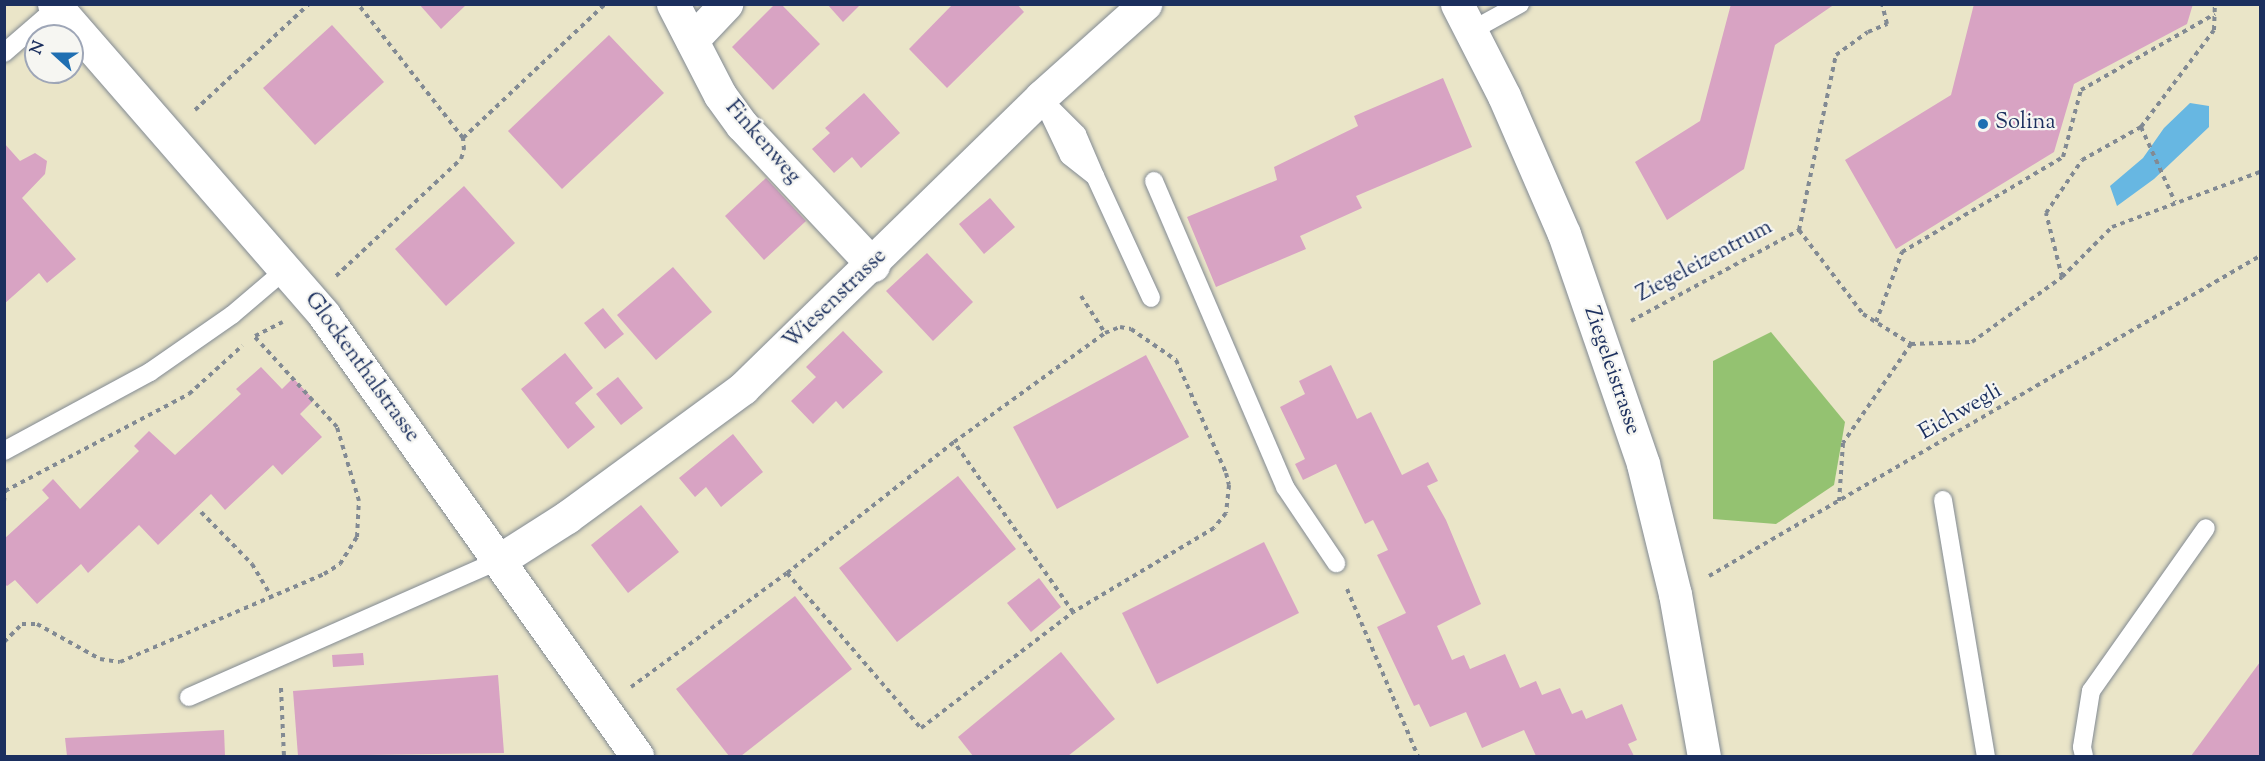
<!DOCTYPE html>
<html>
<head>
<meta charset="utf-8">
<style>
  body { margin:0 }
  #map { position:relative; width:2265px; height:761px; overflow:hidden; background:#eae5c8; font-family:"Sorts Mill Goudy",serif }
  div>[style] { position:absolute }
  .green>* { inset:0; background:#94c271 }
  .water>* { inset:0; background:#67b7e2 }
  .building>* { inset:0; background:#d8a3c3 }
  .path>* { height:4px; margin-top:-2px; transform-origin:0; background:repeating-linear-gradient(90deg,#828a93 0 4.5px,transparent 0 9px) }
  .roads { filter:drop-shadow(0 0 2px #828a93) drop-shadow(0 0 2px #828a93) }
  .service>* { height:18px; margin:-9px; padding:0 9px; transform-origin:9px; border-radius:9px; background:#fff }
  .minor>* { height:33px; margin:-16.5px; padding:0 16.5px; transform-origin:16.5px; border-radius:16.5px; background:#fff }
  .tertiary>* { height:33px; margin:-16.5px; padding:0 16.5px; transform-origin:16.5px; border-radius:16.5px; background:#fff }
  .secondary>* { height:33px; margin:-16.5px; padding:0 16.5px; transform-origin:16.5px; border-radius:16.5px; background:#fff }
  .dots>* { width:16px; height:16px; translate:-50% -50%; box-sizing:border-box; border:3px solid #f6f6f2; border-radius:50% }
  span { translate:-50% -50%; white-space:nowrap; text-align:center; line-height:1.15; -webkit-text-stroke:4.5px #f6f6f2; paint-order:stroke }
  .poi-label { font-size:22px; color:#1b2f5e }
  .left { translate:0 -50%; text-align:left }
  .street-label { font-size:22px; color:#1b2f5e }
  .frame { position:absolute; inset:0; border:6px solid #1b2f5e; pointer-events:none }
  .north { position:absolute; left:24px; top:24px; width:60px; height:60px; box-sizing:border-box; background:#f6f6f2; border:2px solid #9ea6b7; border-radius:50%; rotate:291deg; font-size:16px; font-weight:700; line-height:24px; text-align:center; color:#1b2f5e }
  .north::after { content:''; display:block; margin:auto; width:21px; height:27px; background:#1f6fb2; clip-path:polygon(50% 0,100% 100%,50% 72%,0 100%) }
</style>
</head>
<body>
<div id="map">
  <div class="green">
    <div style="clip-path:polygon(1771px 332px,1845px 422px,1834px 485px,1776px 524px,1713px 519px,1713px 361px)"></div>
  </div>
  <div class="water">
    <div style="clip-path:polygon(2190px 103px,2209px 106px,2209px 127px,2154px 179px,2117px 206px,2110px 186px,2143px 158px,2164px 128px)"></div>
  </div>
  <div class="building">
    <div style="clip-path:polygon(419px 4px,467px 4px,441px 29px)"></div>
    <div style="clip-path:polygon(775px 4px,781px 4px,820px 44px,773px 90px,732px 47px)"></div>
    <div style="clip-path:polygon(827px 4px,861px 4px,843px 22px)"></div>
    <div style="clip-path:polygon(953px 4px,1017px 4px,1024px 12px,947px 88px,909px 49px)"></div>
    <div style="clip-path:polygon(1731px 4px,1835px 4px,1775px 45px,1744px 169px,1667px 220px,1635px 162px,1700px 121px)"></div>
    <div style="clip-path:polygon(1974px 4px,2193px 4px,2187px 24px,2074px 84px,2054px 152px,1896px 249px,1845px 160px,1951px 95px)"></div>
    <div style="clip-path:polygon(332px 25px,384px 82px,315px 145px,263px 88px)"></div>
    <div style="clip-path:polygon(609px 35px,664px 93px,562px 189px,508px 131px)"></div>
    <div style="clip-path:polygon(1443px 78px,1472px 147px,1356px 196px,1362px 208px,1300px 236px,1306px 249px,1216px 287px,1187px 217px,1277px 180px,1274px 167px,1358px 126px,1354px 116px)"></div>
    <div style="clip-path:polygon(864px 93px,900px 133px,861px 168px,852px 157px,834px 173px,812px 149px,830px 133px,825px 128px)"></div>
    <div style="clip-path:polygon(4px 143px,20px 161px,35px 153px,47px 161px,45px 174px,22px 198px,76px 259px,47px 283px,39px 273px,4px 304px)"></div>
    <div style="clip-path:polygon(766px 178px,806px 221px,764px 260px,725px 216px)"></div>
    <div style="clip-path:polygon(464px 186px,515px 243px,446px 306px,395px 249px)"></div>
    <div style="clip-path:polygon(990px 198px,1015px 227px,984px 254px,959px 224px)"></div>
    <div style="clip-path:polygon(927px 253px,973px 302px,933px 341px,886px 291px)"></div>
    <div style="clip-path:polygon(673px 267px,712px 312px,656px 360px,617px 315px)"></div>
    <div style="clip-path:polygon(603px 308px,624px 334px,605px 349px,584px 323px)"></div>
    <div style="clip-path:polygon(843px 331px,883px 372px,843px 409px,836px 401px,813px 424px,791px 401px,816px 377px,806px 367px)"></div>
    <div style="clip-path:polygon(565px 353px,593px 388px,575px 403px,595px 427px,568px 449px,521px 389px)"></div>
    <div style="clip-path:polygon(1146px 355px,1189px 437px,1057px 509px,1013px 427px)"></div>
    <div style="clip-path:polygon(1331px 365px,1357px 419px,1371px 412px,1402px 475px,1428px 462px,1438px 481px,1427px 486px,1446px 520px,1481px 604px,1437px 626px,1452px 660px,1464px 655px,1470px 669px,1505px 654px,1520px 688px,1536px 681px,1542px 695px,1560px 688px,1572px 714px,1582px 710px,1586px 719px,1622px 704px,1637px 740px,1628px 744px,1634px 756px,1536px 756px,1524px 730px,1482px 748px,1466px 712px,1430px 727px,1419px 704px,1414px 706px,1377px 627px,1406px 613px,1377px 555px,1388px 550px,1373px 520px,1365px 524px,1336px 464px,1303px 480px,1295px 464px,1305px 459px,1280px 407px,1305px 394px,1299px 381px)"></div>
    <div style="clip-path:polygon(261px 367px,282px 389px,293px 378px,314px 400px,300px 414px,322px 437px,282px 475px,273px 465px,225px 510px,211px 494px,158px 545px,139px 525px,88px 573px,81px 564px,37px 604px,15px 580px,7px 586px,4px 583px,4px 539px,49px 498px,42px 490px,53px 479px,80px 509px,139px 451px,134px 446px,149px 431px,175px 455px,241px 394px,236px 389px)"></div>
    <div style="clip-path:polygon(618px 377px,643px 408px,621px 425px,596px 394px)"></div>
    <div style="clip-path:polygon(733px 434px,763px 472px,721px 507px,706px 487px,695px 497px,679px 478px)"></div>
    <div style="clip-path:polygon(958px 476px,1016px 549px,897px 642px,839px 568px)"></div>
    <div style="clip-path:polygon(641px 505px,679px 552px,628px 593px,591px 545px)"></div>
    <div style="clip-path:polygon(1264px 542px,1299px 613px,1157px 684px,1122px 613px)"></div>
    <div style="clip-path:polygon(1039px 578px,1061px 607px,1031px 632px,1007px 603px)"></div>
    <div style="clip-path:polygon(795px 596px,852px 669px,741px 756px,729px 756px,676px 689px)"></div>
    <div style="clip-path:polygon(1061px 652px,1115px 719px,1068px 756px,973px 756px,958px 737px)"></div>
    <div style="clip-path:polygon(363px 653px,364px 665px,333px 667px,332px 655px)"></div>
    <div style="clip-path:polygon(2260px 662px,2260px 756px,2191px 756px)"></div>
    <div style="clip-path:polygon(498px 675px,504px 753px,298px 756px,293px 691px)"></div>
    <div style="clip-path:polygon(224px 730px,225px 756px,67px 756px,65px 738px)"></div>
  </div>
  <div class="path">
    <div style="left:195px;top:110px;width:156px;rotate:-42.9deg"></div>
    <div style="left:2141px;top:127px;width:82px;rotate:65.6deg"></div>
    <div style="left:463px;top:138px;width:195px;rotate:-43.3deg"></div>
    <div style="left:1799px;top:230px;width:179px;rotate:-78.1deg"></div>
    <div style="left:1836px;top:55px;width:39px;rotate:-36deg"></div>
    <div style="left:1868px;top:32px;width:21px;rotate:-23deg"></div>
    <div style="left:1887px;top:24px;width:21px;rotate:-104deg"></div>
    <div style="left:336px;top:276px;width:171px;rotate:-43.1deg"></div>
    <div style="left:461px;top:159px;width:9px;rotate:-72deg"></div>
    <div style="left:464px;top:150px;width:12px;rotate:-95deg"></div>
    <div style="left:463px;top:138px;width:170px;rotate:-128.1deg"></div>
    <div style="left:2062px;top:277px;width:66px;rotate:-104deg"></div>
    <div style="left:2046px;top:213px;width:64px;rotate:-55.8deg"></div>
    <div style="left:2082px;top:160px;width:68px;rotate:-29.2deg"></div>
    <div style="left:2141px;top:127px;width:121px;rotate:-53deg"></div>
    <div style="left:2214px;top:30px;width:26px;rotate:-88deg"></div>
    <div style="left:1081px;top:296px;width:44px;rotate:57deg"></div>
    <div style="left:1631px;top:321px;width:191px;rotate:-28.4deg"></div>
    <div style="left:1799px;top:230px;width:106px;rotate:52.7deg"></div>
    <div style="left:1863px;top:314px;width:57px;rotate:32deg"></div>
    <div style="left:1911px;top:344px;width:120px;rotate:124.5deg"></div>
    <div style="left:1843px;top:443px;width:59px;rotate:93.9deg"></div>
    <div style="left:1876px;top:322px;width:75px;rotate:-69.6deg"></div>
    <div style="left:1902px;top:252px;width:187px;rotate:-30.5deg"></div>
    <div style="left:2063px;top:157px;width:69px;rotate:-75deg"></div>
    <div style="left:2081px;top:90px;width:154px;rotate:-29.6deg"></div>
    <div style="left:255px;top:336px;width:31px;rotate:-27deg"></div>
    <div style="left:1911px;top:344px;width:61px;rotate:-1.9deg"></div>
    <div style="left:1972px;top:342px;width:111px;rotate:-35.8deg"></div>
    <div style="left:2062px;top:277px;width:71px;rotate:-45deg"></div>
    <div style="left:2112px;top:227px;width:158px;rotate:-20.4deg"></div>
    <div style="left:5px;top:491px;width:208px;rotate:-27.8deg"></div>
    <div style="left:189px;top:394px;width:72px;rotate:-42.2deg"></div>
    <div style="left:4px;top:502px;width:11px;rotate:-85deg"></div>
    <div style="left:201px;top:512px;width:73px;rotate:45.6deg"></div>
    <div style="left:252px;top:564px;width:39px;rotate:59deg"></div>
    <div style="left:787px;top:573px;width:205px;rotate:49.2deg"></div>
    <div style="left:921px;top:728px;width:191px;rotate:-37.3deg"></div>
    <div style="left:1709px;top:576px;width:637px;rotate:-30.15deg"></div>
    <div style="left:1347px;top:589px;width:181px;rotate:67deg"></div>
    <div style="left:4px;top:642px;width:25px;rotate:-45deg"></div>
    <div style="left:22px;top:624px;width:15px"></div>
    <div style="left:37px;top:624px;width:72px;rotate:29.1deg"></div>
    <div style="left:100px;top:659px;width:20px;rotate:9deg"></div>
    <div style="left:120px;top:662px;width:222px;rotate:-23.3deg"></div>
    <div style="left:324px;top:574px;width:19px;rotate:-32deg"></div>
    <div style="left:340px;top:564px;width:32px;rotate:-58deg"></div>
    <div style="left:357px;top:537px;width:36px;rotate:-87deg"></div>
    <div style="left:359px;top:501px;width:77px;rotate:-106.6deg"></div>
    <div style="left:337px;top:427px;width:125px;rotate:-132.4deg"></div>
    <div style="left:631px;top:687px;width:193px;rotate:-36.2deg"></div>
    <div style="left:787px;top:573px;width:212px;rotate:-38.1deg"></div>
    <div style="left:954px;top:442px;width:186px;rotate:-35.8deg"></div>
    <div style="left:1105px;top:333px;width:16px;rotate:-22deg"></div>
    <div style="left:1120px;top:327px;width:11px;rotate:10deg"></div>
    <div style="left:1131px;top:329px;width:55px;rotate:34.6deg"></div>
    <div style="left:1176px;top:360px;width:124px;rotate:66.1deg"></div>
    <div style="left:1226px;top:473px;width:12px;rotate:76deg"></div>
    <div style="left:1229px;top:485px;width:28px;rotate:96deg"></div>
    <div style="left:1226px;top:513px;width:19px;rotate:129deg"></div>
    <div style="left:1214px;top:528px;width:164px;rotate:149.2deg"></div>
    <div style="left:1073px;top:612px;width:208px;rotate:-125deg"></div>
    <div style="left:281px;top:688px;width:68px;rotate:87.5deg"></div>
  </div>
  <div class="roads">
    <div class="service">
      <div style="left:1471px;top:31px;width:56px;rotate:-28.9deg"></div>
      <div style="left:4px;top:53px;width:70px;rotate:-41deg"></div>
      <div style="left:1041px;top:97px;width:65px;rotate:64.6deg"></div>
      <div style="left:1069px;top:156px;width:33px;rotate:38deg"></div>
      <div style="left:1095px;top:176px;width:134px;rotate:65.3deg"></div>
      <div style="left:1046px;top:103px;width:44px;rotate:45deg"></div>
      <div style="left:1077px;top:134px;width:46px;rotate:66.8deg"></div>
      <div style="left:1154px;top:181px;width:333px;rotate:66.8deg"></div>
      <div style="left:1285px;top:487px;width:92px;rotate:56.1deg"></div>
      <div style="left:4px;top:451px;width:166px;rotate:-28.4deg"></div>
      <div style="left:150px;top:372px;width:100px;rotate:-34.8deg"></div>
      <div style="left:232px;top:315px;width:71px;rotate:-40.4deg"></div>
      <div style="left:1943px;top:500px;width:260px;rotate:80.5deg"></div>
      <div style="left:189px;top:697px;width:338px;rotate:-23.8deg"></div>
      <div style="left:2084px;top:756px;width:9px;rotate:-103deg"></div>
      <div style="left:2082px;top:747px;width:57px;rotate:-80.9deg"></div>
      <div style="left:2091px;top:691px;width:199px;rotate:-54.8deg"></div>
    </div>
    <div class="minor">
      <div style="left:673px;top:4px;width:102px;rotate:62.7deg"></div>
      <div style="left:720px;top:95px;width:37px;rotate:54deg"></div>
      <div style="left:742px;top:125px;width:192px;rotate:46.9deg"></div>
      <div style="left:692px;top:40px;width:50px;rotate:-46.6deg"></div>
      <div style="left:498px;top:561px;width:82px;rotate:-32.5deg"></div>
      <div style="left:567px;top:517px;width:218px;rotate:-36.2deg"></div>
      <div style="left:743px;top:388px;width:417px;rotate:-44.3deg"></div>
      <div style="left:1041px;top:97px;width:140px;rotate:-41.8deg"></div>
    </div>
    <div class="tertiary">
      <div style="left:1457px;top:4px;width:103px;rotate:62.9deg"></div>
      <div style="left:1504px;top:96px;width:150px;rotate:66.5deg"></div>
      <div style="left:1564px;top:234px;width:243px;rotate:71deg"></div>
      <div style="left:1643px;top:464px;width:134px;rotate:76.2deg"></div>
      <div style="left:1675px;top:594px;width:165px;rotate:79.9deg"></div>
    </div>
    <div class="secondary">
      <div style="left:54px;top:4px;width:412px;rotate:49deg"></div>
      <div style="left:324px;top:315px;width:541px;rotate:54.63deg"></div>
    </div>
  </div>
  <div class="dots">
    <div style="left:1983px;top:124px;background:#1f6fb2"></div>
  </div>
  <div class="poi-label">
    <span class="left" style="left:1995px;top:124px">Solina</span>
  </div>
  <div class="street-label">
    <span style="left:762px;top:143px;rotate:49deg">Finkenweg</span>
    <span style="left:1705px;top:262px;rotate:-28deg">Ziegeleizentrum</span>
    <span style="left:836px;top:300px;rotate:-44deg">Wiesenstrasse</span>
    <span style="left:361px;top:368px;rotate:54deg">Glockenthalstrasse</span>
    <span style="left:1611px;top:371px;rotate:71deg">Ziegeleistrasse</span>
    <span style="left:1961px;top:413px;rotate:-30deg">Eichwegli</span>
  </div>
  <div class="frame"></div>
  <div class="north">N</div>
</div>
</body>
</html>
